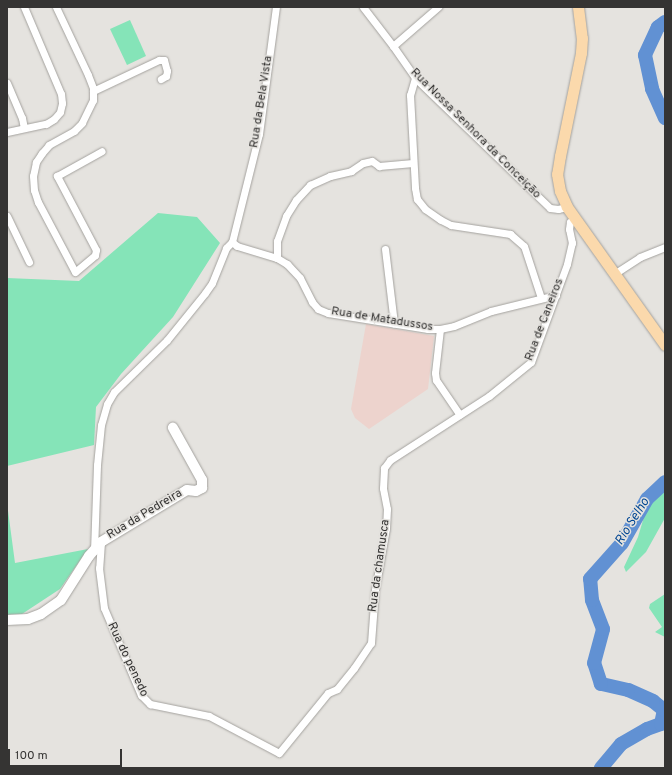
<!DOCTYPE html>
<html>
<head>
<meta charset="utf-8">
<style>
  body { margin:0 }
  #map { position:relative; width:672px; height:775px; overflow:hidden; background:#e5e3df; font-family:Overpass,sans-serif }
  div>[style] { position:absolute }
  .education>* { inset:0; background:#edd3cd }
  .green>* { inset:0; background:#85e4b8 }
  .river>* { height:14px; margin:-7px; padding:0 7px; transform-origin:7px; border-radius:7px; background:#6191d3 }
  .roads { filter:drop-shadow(0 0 1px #a4a29e) drop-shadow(0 0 1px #a4a29e) }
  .street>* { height:7px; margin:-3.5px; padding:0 3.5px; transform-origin:3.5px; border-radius:3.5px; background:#fff }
  .secondary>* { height:10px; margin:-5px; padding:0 5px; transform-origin:5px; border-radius:5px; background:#fff }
  .primary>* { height:11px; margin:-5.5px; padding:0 5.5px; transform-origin:5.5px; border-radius:5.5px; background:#fbd9ac }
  span { translate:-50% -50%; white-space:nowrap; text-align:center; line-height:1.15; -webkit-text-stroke:3px #e5e3df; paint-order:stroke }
  .street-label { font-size:12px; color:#353433 }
  .water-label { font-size:13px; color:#004693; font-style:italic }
  .frame { position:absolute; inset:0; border:8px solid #353433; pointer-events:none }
  .scale { position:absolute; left:8px; top:749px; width:114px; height:18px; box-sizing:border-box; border:2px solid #353433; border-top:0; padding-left:5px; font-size:12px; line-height:14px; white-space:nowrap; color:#353433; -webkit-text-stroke:3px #e5e3df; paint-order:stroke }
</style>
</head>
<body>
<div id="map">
  <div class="education">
    <div style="clip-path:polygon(366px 324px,434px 336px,428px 389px,369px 429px,355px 418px,351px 409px)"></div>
  </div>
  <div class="green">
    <div style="clip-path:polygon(130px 20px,146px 56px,127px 65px,110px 29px)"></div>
    <div style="clip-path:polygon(158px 213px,197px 217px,220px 243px,173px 317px,121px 374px,96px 407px,94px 445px,7px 466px,7px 278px,79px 281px)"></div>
    <div style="clip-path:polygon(665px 488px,665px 518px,646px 552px,626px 572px,624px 567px,638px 537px,649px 500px,660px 490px)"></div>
    <div style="clip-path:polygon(7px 503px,15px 563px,88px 549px,60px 589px,22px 614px,7px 615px)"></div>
    <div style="clip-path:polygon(665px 594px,665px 637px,655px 632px,662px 627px,649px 608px,650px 604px)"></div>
  </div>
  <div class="river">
    <div style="left:665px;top:22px;width:9px;rotate:144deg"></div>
    <div style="left:658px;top:27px;width:31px;rotate:115deg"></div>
    <div style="left:645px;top:55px;width:35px;rotate:78deg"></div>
    <div style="left:652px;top:89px;width:32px;rotate:66deg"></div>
    <div style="left:601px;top:768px;width:31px;rotate:-50deg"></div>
    <div style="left:621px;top:744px;width:30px;rotate:-30deg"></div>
    <div style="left:647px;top:729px;width:15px;rotate:-20deg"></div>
    <div style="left:661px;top:724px;width:14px;rotate:-78deg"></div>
    <div style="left:664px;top:710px;width:14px;rotate:-141deg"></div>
    <div style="left:653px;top:701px;width:27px;rotate:-156deg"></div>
    <div style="left:628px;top:690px;width:28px;rotate:-167deg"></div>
    <div style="left:601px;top:684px;width:22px;rotate:-108deg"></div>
    <div style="left:594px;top:663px;width:35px;rotate:-75deg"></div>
    <div style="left:603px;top:629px;width:31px;rotate:-111deg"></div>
    <div style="left:592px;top:600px;width:21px;rotate:-95deg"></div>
    <div style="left:590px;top:579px;width:48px;rotate:-48.4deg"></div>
    <div style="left:622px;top:543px;width:51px;rotate:-60.4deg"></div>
    <div style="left:647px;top:499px;width:25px;rotate:-43deg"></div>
  </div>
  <div class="roads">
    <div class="street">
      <div style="left:56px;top:7px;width:75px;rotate:64.8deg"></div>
      <div style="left:88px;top:75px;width:14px;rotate:69deg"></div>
      <div style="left:93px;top:88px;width:12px;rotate:90deg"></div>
      <div style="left:93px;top:100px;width:25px;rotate:116deg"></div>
      <div style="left:82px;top:123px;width:11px;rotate:135deg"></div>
      <div style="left:74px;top:131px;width:29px;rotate:151deg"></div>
      <div style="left:49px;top:145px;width:11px;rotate:131deg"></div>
      <div style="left:42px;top:153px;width:11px;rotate:124deg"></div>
      <div style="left:36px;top:162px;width:14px;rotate:102deg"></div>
      <div style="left:33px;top:176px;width:14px;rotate:86deg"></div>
      <div style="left:34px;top:190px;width:13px;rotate:72deg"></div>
      <div style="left:38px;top:202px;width:79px;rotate:62.1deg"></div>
      <div style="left:75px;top:272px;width:26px;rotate:-40deg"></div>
      <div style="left:95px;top:255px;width:5px;rotate:-79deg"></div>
      <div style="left:96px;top:250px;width:84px;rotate:-117.8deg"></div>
      <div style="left:57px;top:176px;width:51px;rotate:-29.1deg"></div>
      <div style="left:363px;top:7px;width:49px;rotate:52.4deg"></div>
      <div style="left:393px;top:46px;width:39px;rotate:55deg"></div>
      <div style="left:415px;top:78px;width:187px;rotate:43.9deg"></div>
      <div style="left:550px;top:208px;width:8px;rotate:7deg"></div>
      <div style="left:558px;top:209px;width:9px;rotate:-13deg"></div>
      <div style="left:393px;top:46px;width:60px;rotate:-40.9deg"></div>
      <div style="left:415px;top:78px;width:18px;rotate:106deg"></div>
      <div style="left:410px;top:95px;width:93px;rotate:86.9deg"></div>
      <div style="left:415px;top:188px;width:11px;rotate:80deg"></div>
      <div style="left:417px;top:199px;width:13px;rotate:51deg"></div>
      <div style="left:425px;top:209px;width:19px;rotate:35deg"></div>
      <div style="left:441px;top:220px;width:11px;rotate:27deg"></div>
      <div style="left:451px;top:225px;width:60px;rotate:8.7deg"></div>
      <div style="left:510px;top:234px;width:18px;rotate:41deg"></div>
      <div style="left:524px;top:246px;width:55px;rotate:71.9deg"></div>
      <div style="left:7px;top:83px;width:38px;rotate:67deg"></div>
      <div style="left:22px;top:118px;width:10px;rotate:79deg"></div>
      <div style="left:93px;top:91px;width:73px;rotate:-25.2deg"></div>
      <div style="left:159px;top:60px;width:5px"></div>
      <div style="left:164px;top:60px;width:11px;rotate:75deg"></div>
      <div style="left:167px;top:71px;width:5px;rotate:101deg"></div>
      <div style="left:166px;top:76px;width:6px;rotate:149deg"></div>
      <div style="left:7px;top:132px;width:40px;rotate:-12deg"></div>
      <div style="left:46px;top:124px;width:9px;rotate:-32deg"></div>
      <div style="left:54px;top:119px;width:9px;rotate:-49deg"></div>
      <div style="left:60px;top:112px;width:9px;rotate:-77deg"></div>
      <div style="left:62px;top:103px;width:9px;rotate:-96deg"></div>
      <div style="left:61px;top:94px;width:95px;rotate:-113deg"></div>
      <div style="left:7px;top:216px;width:51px;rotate:64.4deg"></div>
      <div style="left:232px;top:242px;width:6px;rotate:39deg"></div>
      <div style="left:237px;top:246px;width:42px;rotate:16.7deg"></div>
      <div style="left:277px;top:258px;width:12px;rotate:31deg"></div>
      <div style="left:287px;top:264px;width:19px;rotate:47deg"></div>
      <div style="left:300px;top:278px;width:27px;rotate:63deg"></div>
      <div style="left:312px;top:302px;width:9px;rotate:49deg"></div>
      <div style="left:318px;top:309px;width:11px;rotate:22deg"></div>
      <div style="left:328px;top:313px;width:101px;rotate:9.1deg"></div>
      <div style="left:428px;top:329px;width:12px"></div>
      <div style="left:440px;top:329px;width:14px;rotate:-12deg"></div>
      <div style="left:454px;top:326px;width:40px;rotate:-22deg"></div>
      <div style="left:491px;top:311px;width:67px;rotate:-13.8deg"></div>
      <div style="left:232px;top:242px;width:111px;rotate:-76deg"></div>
      <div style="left:259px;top:134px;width:128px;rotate:-82.4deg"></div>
      <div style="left:385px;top:249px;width:75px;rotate:83.1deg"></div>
      <div style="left:277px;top:258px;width:17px;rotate:-90deg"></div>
      <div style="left:277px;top:241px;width:27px;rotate:-70deg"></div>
      <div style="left:286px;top:216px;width:19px;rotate:-58deg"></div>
      <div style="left:296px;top:200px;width:21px;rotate:-47deg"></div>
      <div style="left:310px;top:185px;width:22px;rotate:-24deg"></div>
      <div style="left:330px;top:176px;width:22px;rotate:-13deg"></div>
      <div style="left:351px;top:171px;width:14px;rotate:-34deg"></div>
      <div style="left:363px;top:163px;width:9px;rotate:-13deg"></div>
      <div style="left:372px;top:161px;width:9px;rotate:36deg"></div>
      <div style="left:379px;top:166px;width:34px;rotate:-5deg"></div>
      <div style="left:614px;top:274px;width:31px;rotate:-33deg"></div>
      <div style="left:640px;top:257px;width:27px;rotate:-22deg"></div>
      <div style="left:440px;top:329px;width:44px;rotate:96.5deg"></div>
      <div style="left:435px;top:373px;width:7px;rotate:82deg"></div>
      <div style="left:436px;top:380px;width:42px;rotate:55.6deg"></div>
      <div style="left:101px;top:542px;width:26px;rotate:94deg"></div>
      <div style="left:99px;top:568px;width:40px;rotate:82.9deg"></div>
      <div style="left:104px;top:608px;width:95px;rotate:67deg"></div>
      <div style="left:141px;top:695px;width:13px;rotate:45deg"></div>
      <div style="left:150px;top:704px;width:60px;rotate:11.5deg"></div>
      <div style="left:209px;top:716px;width:79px;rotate:27.9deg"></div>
      <div style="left:279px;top:753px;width:77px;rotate:-50.8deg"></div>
      <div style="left:328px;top:693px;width:10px;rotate:-24deg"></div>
      <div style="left:337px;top:689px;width:27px;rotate:-51deg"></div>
      <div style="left:354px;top:668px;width:30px;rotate:-56deg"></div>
      <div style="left:371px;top:643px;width:53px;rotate:-85.7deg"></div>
      <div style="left:375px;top:590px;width:63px;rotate:-79.9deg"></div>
      <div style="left:386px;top:528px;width:19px;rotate:-87deg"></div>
      <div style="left:387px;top:509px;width:21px;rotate:-101deg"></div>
      <div style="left:383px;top:488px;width:20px;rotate:-87deg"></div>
      <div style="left:384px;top:468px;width:10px;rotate:-53deg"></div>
      <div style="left:390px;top:460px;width:118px;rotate:-32.9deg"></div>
      <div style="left:489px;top:396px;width:54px;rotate:-39deg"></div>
      <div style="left:531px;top:362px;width:104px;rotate:-69.8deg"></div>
      <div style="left:567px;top:264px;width:22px;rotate:-77deg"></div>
      <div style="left:572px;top:243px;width:14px;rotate:-102deg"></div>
      <div style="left:569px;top:229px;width:7px;rotate:-82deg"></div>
      <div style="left:570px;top:222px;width:6px;rotate:-31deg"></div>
      <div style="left:94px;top:551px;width:86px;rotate:-88deg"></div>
      <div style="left:97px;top:465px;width:40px;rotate:-84.3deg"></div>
      <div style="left:101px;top:425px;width:22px;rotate:-74deg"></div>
      <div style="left:107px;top:404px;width:14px;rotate:-60deg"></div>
      <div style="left:114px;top:392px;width:74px;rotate:-44.5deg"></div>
      <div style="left:167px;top:340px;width:60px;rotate:-51deg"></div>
      <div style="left:205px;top:293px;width:12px;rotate:-55deg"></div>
      <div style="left:212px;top:283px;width:38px;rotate:-68deg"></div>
      <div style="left:226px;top:248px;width:8px;rotate:-45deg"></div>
    </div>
    <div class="secondary">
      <div style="left:7px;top:620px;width:21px;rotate:-3deg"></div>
      <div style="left:28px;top:619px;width:14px;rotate:-21deg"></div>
      <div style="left:41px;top:614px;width:24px;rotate:-35deg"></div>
      <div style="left:61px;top:600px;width:52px;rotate:-57.5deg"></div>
      <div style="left:89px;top:556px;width:18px;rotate:-49deg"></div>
      <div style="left:101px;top:542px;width:100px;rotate:-31.2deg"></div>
      <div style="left:187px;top:490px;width:9px;rotate:6deg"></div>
      <div style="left:196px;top:491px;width:7px;rotate:-27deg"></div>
      <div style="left:202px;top:488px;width:8px;rotate:-90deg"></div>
      <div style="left:202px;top:480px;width:60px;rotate:-119.1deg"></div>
    </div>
    <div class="primary">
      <div style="left:578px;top:7px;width:31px;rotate:83deg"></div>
      <div style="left:582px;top:38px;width:15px;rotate:94deg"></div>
      <div style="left:581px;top:53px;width:105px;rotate:101.5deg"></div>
      <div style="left:560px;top:156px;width:18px;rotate:99deg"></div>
      <div style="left:557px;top:174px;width:17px;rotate:80deg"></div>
      <div style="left:560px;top:191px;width:17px;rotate:66deg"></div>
      <div style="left:567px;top:207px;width:169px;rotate:54.6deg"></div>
    </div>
  </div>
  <div class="street-label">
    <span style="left:262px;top:102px;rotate:-81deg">Rua da Bela Vista</span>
    <span style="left:475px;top:134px;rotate:45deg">Rua Nossa Senhora da Conceição</span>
    <span style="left:382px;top:320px;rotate:9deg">Rua de Matadussos</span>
    <span style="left:545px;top:320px;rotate:-69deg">Rua de Caneiros</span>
    <span style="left:145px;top:515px;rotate:-31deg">Rua da Pedreira</span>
    <span style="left:380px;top:566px;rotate:-82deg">Rua da chamusca</span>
    <span style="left:127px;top:660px;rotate:65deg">Rua do penedo</span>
  </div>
  <div class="water-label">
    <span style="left:633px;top:522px;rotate:-58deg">Rio Selho</span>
  </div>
  <div class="frame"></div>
  <div class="scale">100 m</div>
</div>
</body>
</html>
